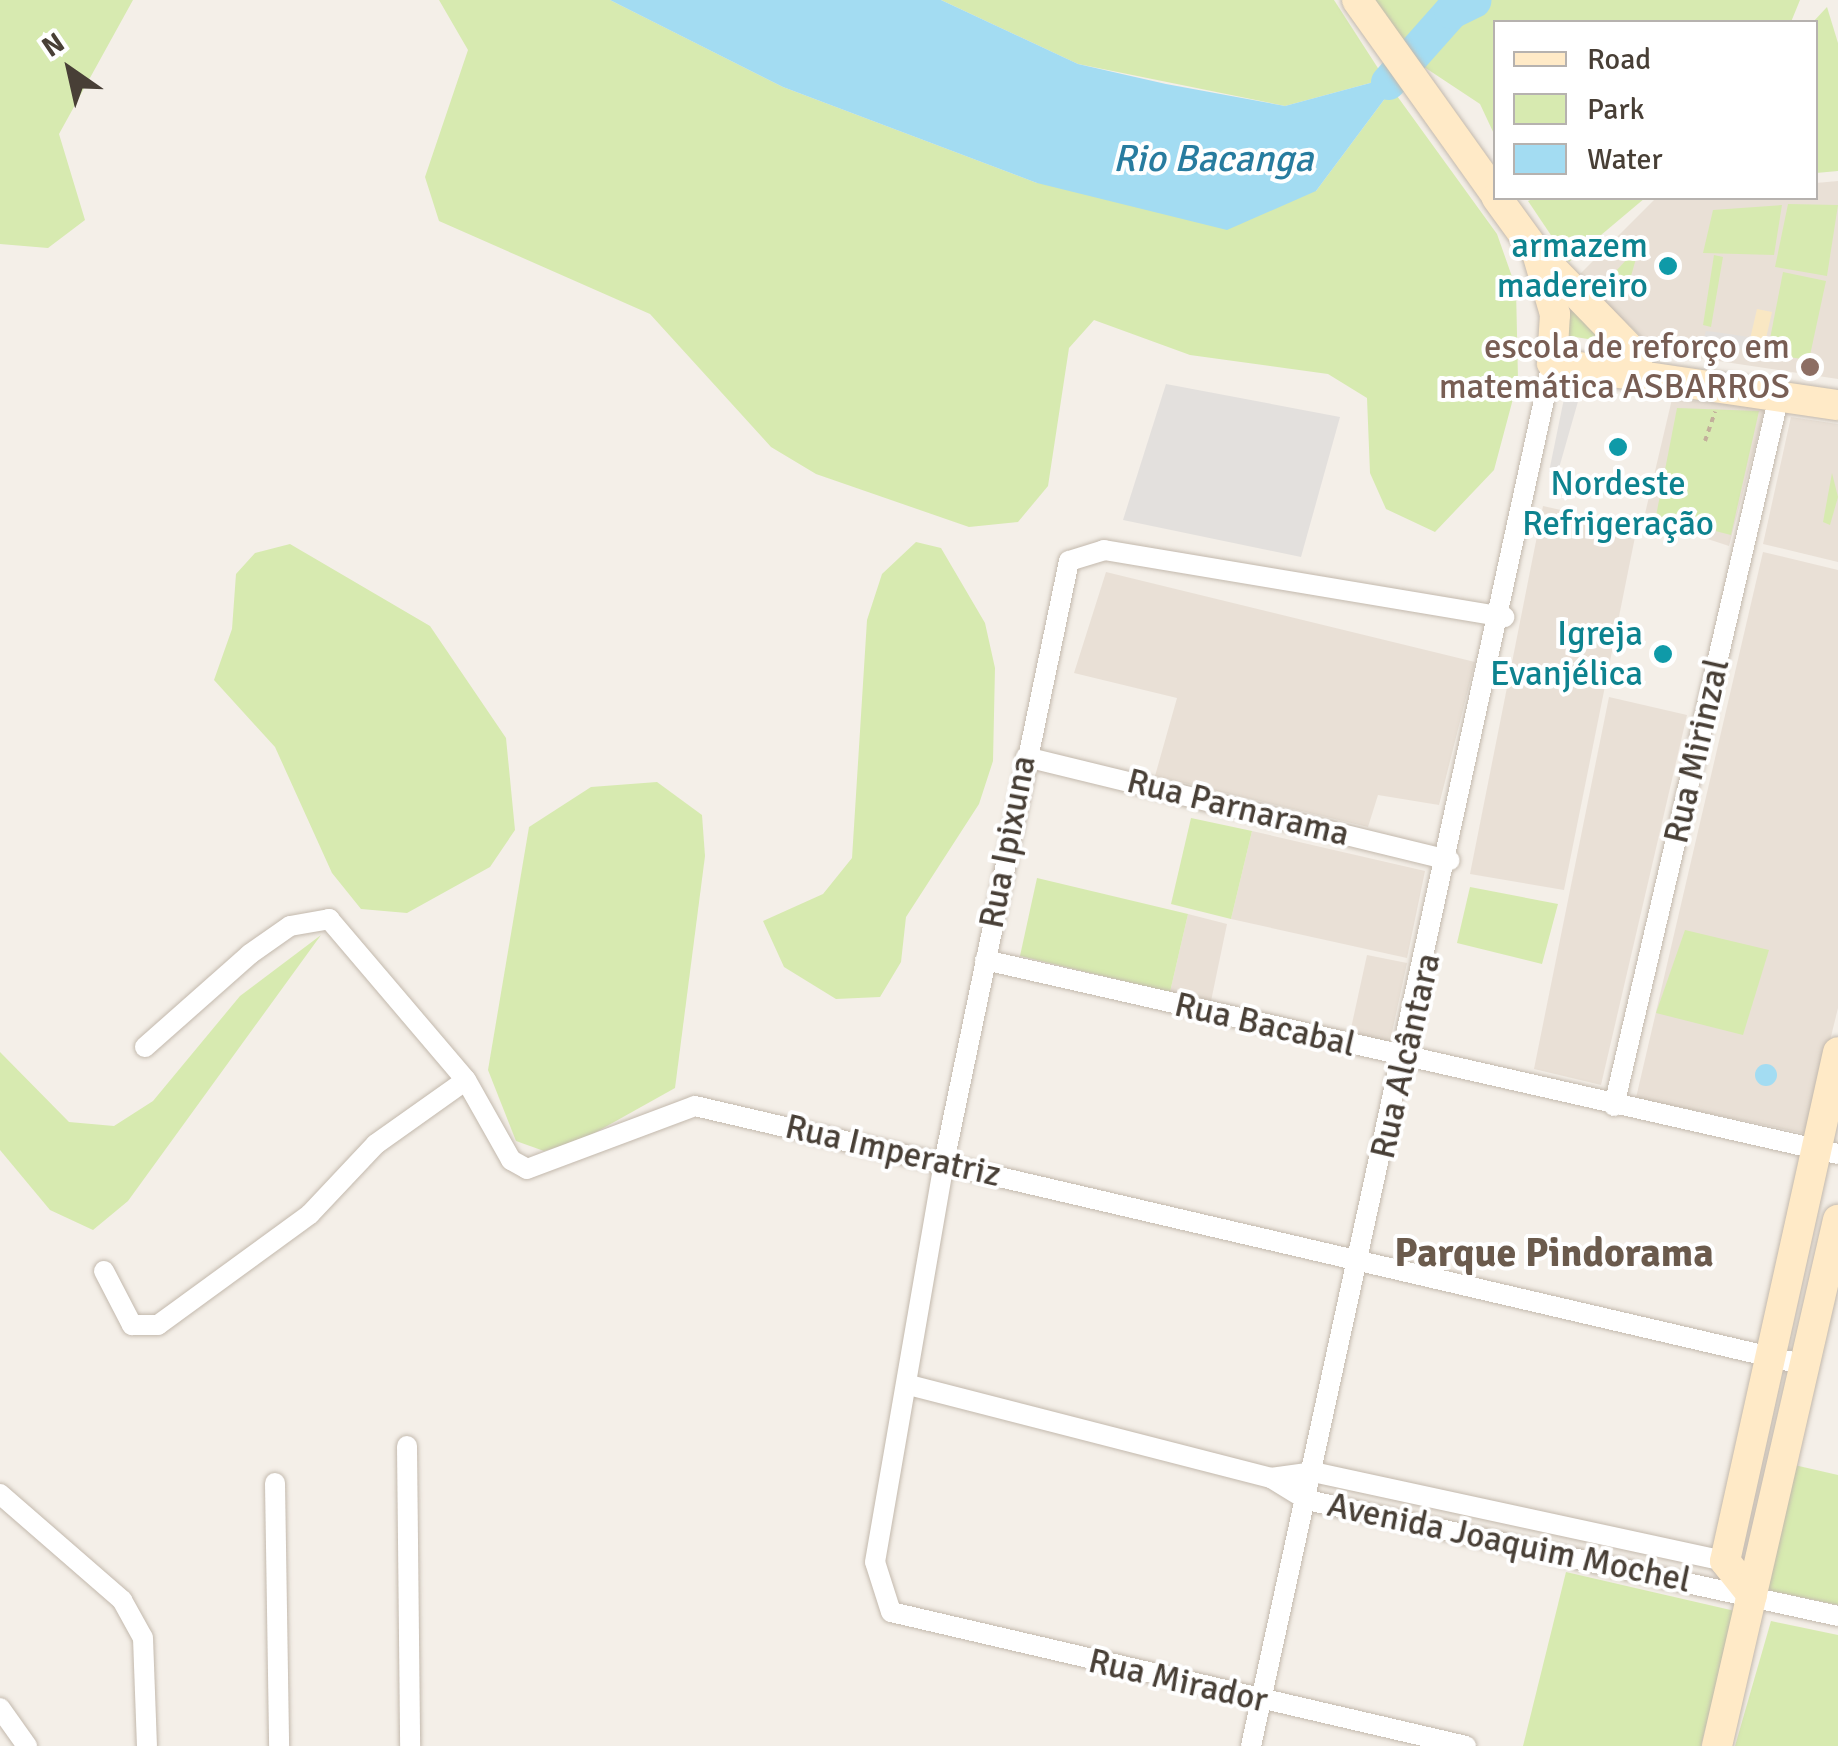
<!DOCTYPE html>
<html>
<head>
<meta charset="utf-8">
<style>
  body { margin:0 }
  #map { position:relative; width:1838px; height:1746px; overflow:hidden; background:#f4efe8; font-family:Signika,sans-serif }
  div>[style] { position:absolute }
  .residential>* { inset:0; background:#e9e0d6 }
  .green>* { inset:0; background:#d7eab0 }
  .sand>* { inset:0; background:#f9e7c3 }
  .parking>* { inset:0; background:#e3e0dd }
  .water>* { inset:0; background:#a3dcf2 }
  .round { border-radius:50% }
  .river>* { height:35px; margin:-17.5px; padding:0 17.5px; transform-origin:17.5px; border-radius:17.5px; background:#a3dcf2 }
  .path>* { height:4px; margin-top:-2px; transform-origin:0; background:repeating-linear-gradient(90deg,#c2af9b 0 5px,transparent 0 10px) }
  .roads { filter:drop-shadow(0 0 2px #c3b9ad) drop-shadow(0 0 2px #c3b9ad) }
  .street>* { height:20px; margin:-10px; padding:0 10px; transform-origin:10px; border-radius:10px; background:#fff }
  .secondary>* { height:30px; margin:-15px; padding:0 15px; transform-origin:15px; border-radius:15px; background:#ffeac7 }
  .dots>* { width:28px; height:28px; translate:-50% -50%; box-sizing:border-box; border:5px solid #fff; border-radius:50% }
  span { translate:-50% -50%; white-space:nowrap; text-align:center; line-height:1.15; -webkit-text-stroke:8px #fff; paint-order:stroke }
  .culture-label { font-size:35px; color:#0d838f }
  .right { translate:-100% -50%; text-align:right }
  .education-label { font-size:35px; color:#785e54 }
  .street-label { font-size:35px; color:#483f36 }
  .water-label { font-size:38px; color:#287c9f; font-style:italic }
  .quarter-label { font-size:40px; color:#6b5b4d; font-weight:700 }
  .legend { position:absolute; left:1493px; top:20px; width:325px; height:180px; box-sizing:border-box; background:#fff; border:2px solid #b6b2af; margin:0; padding:12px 18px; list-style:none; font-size:30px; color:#483f36 }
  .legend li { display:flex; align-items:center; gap:20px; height:50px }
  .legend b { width:50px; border:2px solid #b6b2af }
  .north { position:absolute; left:20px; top:20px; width:100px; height:100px; -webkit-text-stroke:8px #fff; paint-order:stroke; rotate:326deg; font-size:28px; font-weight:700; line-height:40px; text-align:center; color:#483f36 }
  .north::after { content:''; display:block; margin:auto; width:35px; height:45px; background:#483f36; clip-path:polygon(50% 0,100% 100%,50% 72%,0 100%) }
</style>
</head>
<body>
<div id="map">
  <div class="residential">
    <div style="clip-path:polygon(1838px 181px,1838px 379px,1658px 352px,1577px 277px,1656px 198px,1816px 198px,1816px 183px)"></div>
    <div style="clip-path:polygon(1672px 399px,1765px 408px,1729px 546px,1644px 518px)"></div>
    <div style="clip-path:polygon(1791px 417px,1838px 424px,1838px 562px,1763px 544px)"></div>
    <div style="clip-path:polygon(1543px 506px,1637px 527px,1564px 890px,1470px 874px)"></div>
    <div style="clip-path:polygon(1763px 552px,1838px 570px,1838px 1008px,1807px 1134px,1636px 1098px)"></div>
    <div style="clip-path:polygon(1106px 572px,1475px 662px,1439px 805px,1378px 795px,1368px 827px,1155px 776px,1177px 698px,1074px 673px)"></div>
    <div style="clip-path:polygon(1609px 697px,1687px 715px,1601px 1085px,1534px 1069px)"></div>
    <div style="clip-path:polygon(1252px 831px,1425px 871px,1407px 958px,1231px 919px)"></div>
    <div style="clip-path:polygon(1188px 914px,1227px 924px,1211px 1001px,1170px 992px)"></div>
    <div style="clip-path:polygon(1367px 955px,1407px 963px,1390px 1042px,1350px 1033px)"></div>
  </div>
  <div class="green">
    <div style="clip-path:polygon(0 0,133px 0,59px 134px,85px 220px,48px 248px,0 244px)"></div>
    <div style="clip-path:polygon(439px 0,610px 0,783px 87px,1037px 183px,1316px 191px,1392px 89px,1497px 234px,1516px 288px,1518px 380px,1494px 470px,1435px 532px,1386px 509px,1370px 473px,1367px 398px,1328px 374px,1190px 355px,1094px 320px,1069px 348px,1048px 486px,1018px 522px,969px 527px,816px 474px,771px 447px,650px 314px,439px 221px,425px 177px,468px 50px)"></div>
    <div style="clip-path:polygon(941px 0,1334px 0,1385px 79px,1285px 106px,1078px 64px)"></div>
    <div style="clip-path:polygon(1375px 0,1800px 0,1791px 22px,1496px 22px,1495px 136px,1480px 104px,1409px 57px)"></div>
    <div style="clip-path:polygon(1827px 7px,1838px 43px,1838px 171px,1816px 173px,1813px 22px)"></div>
    <div style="clip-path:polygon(1535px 198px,1645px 198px,1569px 262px,1528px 201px)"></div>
    <div style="clip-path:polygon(1788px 204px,1838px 205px,1827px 276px,1775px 267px)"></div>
    <div style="clip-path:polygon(1782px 205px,1774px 255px,1703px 253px,1713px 210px)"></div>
    <div style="clip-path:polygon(1640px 245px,1624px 300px,1613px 289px,1616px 271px)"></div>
    <div style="clip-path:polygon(1714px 255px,1723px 257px,1711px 327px,1703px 325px)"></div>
    <div style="clip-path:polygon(1783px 272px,1826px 281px,1809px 360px,1767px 354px)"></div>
    <div style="clip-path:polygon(1556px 286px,1625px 345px,1563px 335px)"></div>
    <div style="clip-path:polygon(1677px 408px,1759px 411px,1731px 535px,1656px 516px)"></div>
    <div style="clip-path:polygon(1832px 473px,1838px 497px,1830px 525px,1823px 522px)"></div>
    <div style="clip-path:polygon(916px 542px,941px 548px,985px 623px,995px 668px,993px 761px,979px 804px,906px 917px,901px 962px,880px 997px,836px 999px,784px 967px,763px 921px,823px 894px,852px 858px,867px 620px,882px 574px)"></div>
    <div style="clip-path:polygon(290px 544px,430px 626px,506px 738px,515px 830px,490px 867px,407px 913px,361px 909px,332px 873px,275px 747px,214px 680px,232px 629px,236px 574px,255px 553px)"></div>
    <div style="clip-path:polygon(657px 782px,702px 815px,705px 856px,675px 1088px,582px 1140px,544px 1151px,516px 1141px,488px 1070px,529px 827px,591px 787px)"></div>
    <div style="clip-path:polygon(1191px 818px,1252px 831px,1231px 919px,1171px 904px)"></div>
    <div style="clip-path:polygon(1037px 878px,1188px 914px,1170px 992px,1020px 956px)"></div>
    <div style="clip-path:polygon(1470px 887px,1558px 904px,1542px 964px,1457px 943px)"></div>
    <div style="clip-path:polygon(1685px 930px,1769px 950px,1743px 1035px,1656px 1013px)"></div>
    <div style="clip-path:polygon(321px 935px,128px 1201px,93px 1230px,50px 1210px,0 1150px,0 1052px,69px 1122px,114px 1126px,153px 1101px,240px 996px)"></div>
    <div style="clip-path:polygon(1790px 1464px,1838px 1475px,1838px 1605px,1763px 1589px)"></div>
    <div style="clip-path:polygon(1566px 1572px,1735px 1611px,1701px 1746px,1523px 1746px)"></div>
    <div style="clip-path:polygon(1771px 1621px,1838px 1635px,1838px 1746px,1735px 1746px)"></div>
  </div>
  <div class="sand">
    <div style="clip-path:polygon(1757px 309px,1772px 312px,1763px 351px,1748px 348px)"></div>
  </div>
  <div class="parking">
    <div style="clip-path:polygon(1706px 331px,1715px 332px,1749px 337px,1744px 350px,1702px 344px)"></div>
    <div style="clip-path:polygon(1166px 384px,1340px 417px,1301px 557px,1123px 520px)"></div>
    <div style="clip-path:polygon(1567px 384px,1581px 391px,1557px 475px,1549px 472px)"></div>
  </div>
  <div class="water">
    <div style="clip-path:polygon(610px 0,941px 0,1078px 64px,1166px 84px,1285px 106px,1385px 79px,1392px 89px,1316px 191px,1227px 230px,1037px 183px,783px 87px)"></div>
    <div class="round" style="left:1755px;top:1064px;width:22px;height:22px"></div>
  </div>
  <div class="river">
    <div style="left:1388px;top:82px;width:95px;rotate:-48.4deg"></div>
    <div style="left:1451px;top:11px;width:25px;rotate:-26deg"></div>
  </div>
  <div class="path">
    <div style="left:1705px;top:441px;width:31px;rotate:-71deg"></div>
  </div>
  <div class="roads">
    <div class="street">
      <div style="left:1026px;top:757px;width:436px;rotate:13.7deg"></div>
      <div style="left:985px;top:960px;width:875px;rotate:12.81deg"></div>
      <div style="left:145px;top:1047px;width:140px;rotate:-41.5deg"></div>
      <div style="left:250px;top:954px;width:49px;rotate:-35deg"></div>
      <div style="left:290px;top:926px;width:40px;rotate:-10deg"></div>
      <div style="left:329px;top:919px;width:211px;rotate:49.6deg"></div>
      <div style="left:466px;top:1080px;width:92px;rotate:60.6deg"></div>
      <div style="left:511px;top:1160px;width:18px;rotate:29deg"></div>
      <div style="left:527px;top:1169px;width:179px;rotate:-20.6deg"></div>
      <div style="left:695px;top:1106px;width:1140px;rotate:13.13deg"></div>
      <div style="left:1614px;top:1106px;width:729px;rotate:-76.92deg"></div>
      <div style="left:104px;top:1271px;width:61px;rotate:62.6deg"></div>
      <div style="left:132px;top:1325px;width:26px"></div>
      <div style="left:158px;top:1325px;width:188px;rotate:-36.1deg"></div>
      <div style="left:310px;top:1214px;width:96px;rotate:-46.7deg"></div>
      <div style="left:376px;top:1144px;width:110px;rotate:-35.4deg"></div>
      <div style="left:909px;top:1385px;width:374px;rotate:14.4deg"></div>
      <div style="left:1271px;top:1478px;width:42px;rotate:31.4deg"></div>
      <div style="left:1307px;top:1500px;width:544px;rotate:12.32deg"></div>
      <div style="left:407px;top:1446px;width:300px;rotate:89.4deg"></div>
      <div style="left:1271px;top:1478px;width:42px;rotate:-8.1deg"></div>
      <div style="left:1313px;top:1472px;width:422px;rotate:12.2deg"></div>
      <div style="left:275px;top:1483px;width:263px;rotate:89.1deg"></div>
      <div style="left:0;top:1494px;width:162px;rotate:41deg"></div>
      <div style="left:122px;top:1600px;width:43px;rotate:61.1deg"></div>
      <div style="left:143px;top:1638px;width:108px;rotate:87.9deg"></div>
      <div style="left:0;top:1708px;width:47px;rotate:54.6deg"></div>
      <div style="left:1251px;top:1746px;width:1415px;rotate:-77.72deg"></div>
      <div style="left:1466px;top:1746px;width:590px;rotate:-166.88deg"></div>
      <div style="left:891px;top:1612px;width:52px;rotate:-107.7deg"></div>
      <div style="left:875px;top:1562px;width:406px;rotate:-80.2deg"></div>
      <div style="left:944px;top:1162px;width:614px;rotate:-78.25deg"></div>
      <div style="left:1069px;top:561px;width:37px;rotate:-17deg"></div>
      <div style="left:1104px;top:550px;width:406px;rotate:9.5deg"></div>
    </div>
    <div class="secondary">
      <div style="left:1357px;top:0;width:239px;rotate:54.5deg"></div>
      <div style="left:1497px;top:198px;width:68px;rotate:54deg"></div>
      <div style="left:1537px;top:253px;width:145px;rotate:45.8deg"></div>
      <div style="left:1537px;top:253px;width:64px;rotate:73.6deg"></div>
      <div style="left:1555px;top:314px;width:49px;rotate:93.5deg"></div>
      <div style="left:1552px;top:363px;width:289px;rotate:8.4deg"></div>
      <div style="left:1752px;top:1595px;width:43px;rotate:-128.5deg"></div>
      <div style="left:1725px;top:1561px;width:521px;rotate:-77.48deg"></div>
      <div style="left:1717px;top:1746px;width:540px;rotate:-77.05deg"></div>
    </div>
  </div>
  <div class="dots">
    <div style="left:1668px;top:266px;background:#0f9aa8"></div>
    <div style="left:1810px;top:367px;background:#8d6e63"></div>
    <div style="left:1618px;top:447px;background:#0f9aa8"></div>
    <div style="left:1663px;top:654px;background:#0f9aa8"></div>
  </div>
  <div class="culture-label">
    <span class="right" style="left:1648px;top:266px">armazem<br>madereiro</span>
    <span style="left:1618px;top:504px">Nordeste<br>Refrigeração</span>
    <span class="right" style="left:1643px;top:654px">Igreja<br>Evanjélica</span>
  </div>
  <div class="education-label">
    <span class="right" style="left:1790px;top:367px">escola de reforço em<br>matemática ASBARROS</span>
  </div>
  <div class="street-label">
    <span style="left:1697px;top:751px;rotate:-77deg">Rua Mirinzal</span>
    <span style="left:1238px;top:808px;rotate:14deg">Rua Parnarama</span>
    <span style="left:1008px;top:842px;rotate:-79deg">Rua Ipixuna</span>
    <span style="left:1265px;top:1025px;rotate:13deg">Rua Bacabal</span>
    <span style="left:1406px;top:1056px;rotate:-77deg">Rua Alcântara</span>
    <span style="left:893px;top:1151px;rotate:13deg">Rua Imperatriz</span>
    <span style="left:1509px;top:1543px;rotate:12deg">Avenida Joaquim Mochel</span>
    <span style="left:1178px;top:1681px;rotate:13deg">Rua Mirador</span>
  </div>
  <div class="water-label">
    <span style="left:1213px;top:159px">Rio Bacanga</span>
  </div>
  <div class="quarter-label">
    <span style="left:1554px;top:1253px">Parque Pindorama</span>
  </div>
  <ul class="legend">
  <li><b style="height:12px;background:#ffeac7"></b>Road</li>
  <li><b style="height:28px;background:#d7eab0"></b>Park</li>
  <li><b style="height:28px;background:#a3dcf2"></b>Water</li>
  </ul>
  <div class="north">N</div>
</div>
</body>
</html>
